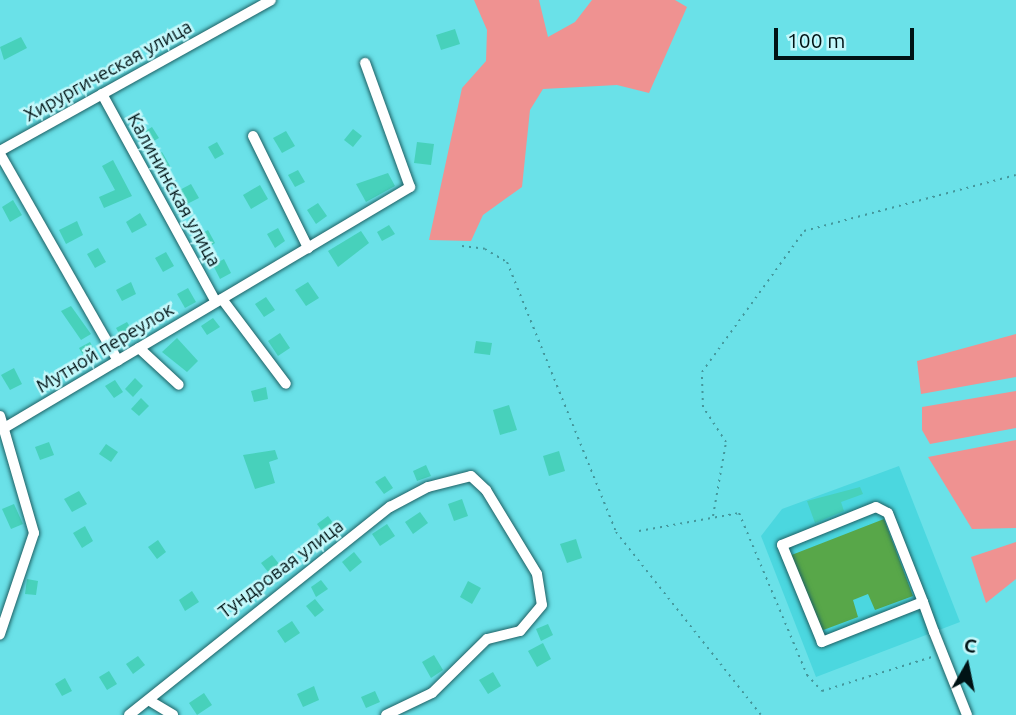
<!DOCTYPE html>
<html>
<head>
<meta charset="utf-8">
<style>
  body { margin:0 }
  #map { position:relative; width:1016px; height:715px; overflow:hidden; background:#6ae1e8; font-family:Ubuntu,sans-serif }
  div>[style] { position:absolute }
  .built>* { inset:0; background:#4bd7df }
  .green>* { inset:0; background:#ef9291 }
  .water>* { inset:0; background:#58a749 }
  .building>* { inset:0; background:#47d1bb }
  .path>* { height:2px; margin-top:-1px; transform-origin:0; background:repeating-linear-gradient(90deg,#44979c 0 2px,transparent 0 7px) }
  .roads { filter:drop-shadow(0 0 2px #1e6064) drop-shadow(0 0 2px #1e6064) }
  .minor>* { height:10px; margin:-5px; padding:0 5px; transform-origin:5px; border-radius:5px; background:#fff }
  span { translate:-50% -50%; white-space:nowrap; text-align:center; line-height:1.15; -webkit-text-stroke:5px #c3f8fb; paint-order:stroke }
  .street-label { font-size:19px; color:#001315 }
  .north { position:absolute; left:932px; top:631px; width:70px; height:70px; -webkit-text-stroke:5px #c3f8fb; paint-order:stroke; rotate:9deg; font-size:19px; font-weight:700; line-height:28px; text-align:center; color:#001315 }
  .north::after { content:''; display:block; margin:auto; width:24px; height:32px; background:#001315; clip-path:polygon(50% 0,100% 100%,50% 72%,0 100%) }
  .scale { position:absolute; left:774px; top:28px; width:140px; height:32px; box-sizing:border-box; border:4px solid #001315; border-top:0; padding-left:9px; font-size:21px; line-height:24px; white-space:nowrap; color:#001315; -webkit-text-stroke:5px #c3f8fb; paint-order:stroke }
</style>
</head>
<body>
<div id="map">
  <div class="built">
    <div style="clip-path:polygon(899px 466px,960px 622px,816px 677px,761px 536px,782px 509px)"></div>
  </div>
  <div class="green">
    <div style="clip-path:polygon(474px 0,539px 0,548px 37px,575px 22px,592px 0,675px 0,687px 7px,649px 93px,617px 85px,543px 89px,530px 110px,522px 187px,483px 215px,471px 241px,429px 240px,462px 88px,486px 61px,487px 30px)"></div>
    <div style="clip-path:polygon(1016px 334px,1016px 377px,921px 394px,917px 361px)"></div>
    <div style="clip-path:polygon(1016px 391px,1016px 428px,930px 444px,922px 430px,922px 407px)"></div>
    <div style="clip-path:polygon(1016px 440px,1016px 528px,972px 529px,928px 457px)"></div>
    <div style="clip-path:polygon(1016px 542px,1016px 579px,986px 603px,971px 557px)"></div>
  </div>
  <div class="water">
    <div style="clip-path:polygon(884px 519px,913px 596px,875px 610px,868px 594px,853px 600px,858px 617px,818px 632px,789px 556px)"></div>
  </div>
  <div class="building">
    <div style="clip-path:polygon(455px 29px,460px 44px,441px 50px,436px 35px)"></div>
    <div style="clip-path:polygon(21px 37px,27px 48px,4px 60px,0 47px)"></div>
    <div style="clip-path:polygon(152px 127px,159px 138px,145px 146px,139px 135px)"></div>
    <div style="clip-path:polygon(353px 129px,362px 136px,353px 147px,344px 140px)"></div>
    <div style="clip-path:polygon(286px 131px,295px 146px,282px 153px,273px 138px)"></div>
    <div style="clip-path:polygon(217px 142px,224px 154px,215px 159px,208px 147px)"></div>
    <div style="clip-path:polygon(417px 142px,434px 144px,431px 165px,414px 163px)"></div>
    <div style="clip-path:polygon(162px 152px,170px 166px,159px 172px,152px 158px)"></div>
    <div style="clip-path:polygon(113px 160px,132px 196px,104px 208px,99px 197px,115px 190px,102px 166px)"></div>
    <div style="clip-path:polygon(298px 170px,305px 182px,295px 187px,288px 175px)"></div>
    <div style="clip-path:polygon(388px 173px,395px 186px,366px 202px,356px 184px)"></div>
    <div style="clip-path:polygon(191px 184px,199px 198px,181px 207px,174px 193px)"></div>
    <div style="clip-path:polygon(260px 185px,268px 199px,251px 209px,243px 195px)"></div>
    <div style="clip-path:polygon(13px 200px,22px 215px,10px 222px,2px 207px)"></div>
    <div style="clip-path:polygon(318px 203px,327px 216px,316px 224px,307px 210px)"></div>
    <div style="clip-path:polygon(140px 213px,147px 225px,132px 233px,126px 222px)"></div>
    <div style="clip-path:polygon(77px 221px,83px 235px,66px 244px,59px 230px)"></div>
    <div style="clip-path:polygon(389px 225px,395px 234px,382px 241px,377px 232px)"></div>
    <div style="clip-path:polygon(278px 228px,285px 241px,275px 248px,267px 234px)"></div>
    <div style="clip-path:polygon(208px 230px,215px 243px,205px 250px,197px 236px)"></div>
    <div style="clip-path:polygon(361px 231px,369px 243px,338px 267px,328px 251px)"></div>
    <div style="clip-path:polygon(98px 248px,106px 262px,95px 268px,87px 254px)"></div>
    <div style="clip-path:polygon(166px 252px,174px 266px,163px 272px,155px 258px)"></div>
    <div style="clip-path:polygon(224px 259px,231px 273px,220px 279px,213px 265px)"></div>
    <div style="clip-path:polygon(131px 282px,136px 294px,122px 301px,116px 290px)"></div>
    <div style="clip-path:polygon(308px 282px,319px 298px,306px 306px,295px 290px)"></div>
    <div style="clip-path:polygon(188px 288px,196px 302px,185px 308px,177px 294px)"></div>
    <div style="clip-path:polygon(266px 297px,275px 310px,264px 317px,255px 304px)"></div>
    <div style="clip-path:polygon(71px 306px,91px 334px,81px 340px,61px 311px)"></div>
    <div style="clip-path:polygon(213px 318px,220px 327px,207px 335px,201px 326px)"></div>
    <div style="clip-path:polygon(127px 322px,135px 335px,124px 342px,116px 328px)"></div>
    <div style="clip-path:polygon(280px 333px,290px 348px,278px 356px,268px 341px)"></div>
    <div style="clip-path:polygon(177px 338px,198px 361px,187px 372px,162px 352px)"></div>
    <div style="clip-path:polygon(476px 341px,492px 343px,490px 355px,474px 353px)"></div>
    <div style="clip-path:polygon(90px 342px,98px 356px,87px 362px,79px 348px)"></div>
    <div style="clip-path:polygon(14px 368px,22px 384px,10px 390px,1px 375px)"></div>
    <div style="clip-path:polygon(135px 378px,143px 386px,133px 397px,125px 389px)"></div>
    <div style="clip-path:polygon(115px 380px,123px 392px,114px 398px,105px 386px)"></div>
    <div style="clip-path:polygon(266px 387px,268px 399px,254px 402px,251px 391px)"></div>
    <div style="clip-path:polygon(141px 398px,149px 406px,139px 416px,131px 409px)"></div>
    <div style="clip-path:polygon(509px 405px,517px 430px,500px 435px,493px 410px)"></div>
    <div style="clip-path:polygon(49px 442px,54px 455px,40px 460px,35px 447px)"></div>
    <div style="clip-path:polygon(106px 444px,118px 452px,111px 462px,99px 454px)"></div>
    <div style="clip-path:polygon(275px 450px,278px 459px,269px 462px,275px 483px,255px 489px,243px 455px)"></div>
    <div style="clip-path:polygon(559px 451px,565px 471px,549px 476px,543px 456px)"></div>
    <div style="clip-path:polygon(426px 465px,431px 476px,417px 481px,413px 471px)"></div>
    <div style="clip-path:polygon(385px 476px,393px 488px,384px 494px,375px 482px)"></div>
    <div style="clip-path:polygon(860px 487px,863px 494px,841px 502px,844px 511px,815px 523px,807px 501px)"></div>
    <div style="clip-path:polygon(79px 491px,87px 504px,72px 512px,64px 499px)"></div>
    <div style="clip-path:polygon(462px 499px,468px 516px,454px 521px,448px 504px)"></div>
    <div style="clip-path:polygon(14px 504px,23px 524px,11px 529px,2px 509px)"></div>
    <div style="clip-path:polygon(420px 512px,428px 523px,413px 534px,405px 522px)"></div>
    <div style="clip-path:polygon(328px 516px,338px 530px,327px 538px,317px 524px)"></div>
    <div style="clip-path:polygon(387px 524px,395px 536px,380px 546px,372px 534px)"></div>
    <div style="clip-path:polygon(85px 526px,93px 541px,82px 548px,73px 533px)"></div>
    <div style="clip-path:polygon(576px 539px,582px 558px,567px 563px,560px 544px)"></div>
    <div style="clip-path:polygon(158px 540px,166px 552px,157px 559px,148px 547px)"></div>
    <div style="clip-path:polygon(354px 552px,362px 562px,350px 572px,342px 562px)"></div>
    <div style="clip-path:polygon(272px 555px,283px 569px,272px 577px,261px 563px)"></div>
    <div style="clip-path:polygon(27px 579px,38px 581px,36px 595px,25px 594px)"></div>
    <div style="clip-path:polygon(321px 580px,328px 589px,316px 597px,311px 587px)"></div>
    <div style="clip-path:polygon(468px 581px,481px 588px,472px 604px,460px 597px)"></div>
    <div style="clip-path:polygon(192px 591px,199px 602px,185px 611px,179px 600px)"></div>
    <div style="clip-path:polygon(315px 599px,324px 610px,315px 617px,306px 606px)"></div>
    <div style="clip-path:polygon(292px 621px,300px 633px,285px 643px,277px 631px)"></div>
    <div style="clip-path:polygon(548px 624px,553px 635px,541px 641px,536px 629px)"></div>
    <div style="clip-path:polygon(543px 643px,551px 659px,537px 667px,528px 651px)"></div>
    <div style="clip-path:polygon(434px 655px,443px 670px,431px 678px,422px 662px)"></div>
    <div style="clip-path:polygon(138px 656px,145px 665px,133px 674px,126px 664px)"></div>
    <div style="clip-path:polygon(109px 671px,117px 684px,107px 690px,99px 677px)"></div>
    <div style="clip-path:polygon(493px 672px,501px 686px,488px 694px,479px 680px)"></div>
    <div style="clip-path:polygon(65px 678px,72px 691px,62px 696px,55px 684px)"></div>
    <div style="clip-path:polygon(314px 686px,319px 700px,303px 707px,297px 694px)"></div>
    <div style="clip-path:polygon(375px 691px,380px 702px,366px 708px,361px 697px)"></div>
    <div style="clip-path:polygon(204px 693px,212px 705px,197px 715px,189px 703px)"></div>
  </div>
  <div class="path">
    <div style="left:462px;top:246px;width:23px;rotate:7deg"></div>
    <div style="left:485px;top:249px;width:26px;rotate:31deg"></div>
    <div style="left:507px;top:262px;width:291px;rotate:68deg"></div>
    <div style="left:616px;top:532px;width:233px;rotate:51.6deg"></div>
    <div style="left:713px;top:516px;width:75px;rotate:-80deg"></div>
    <div style="left:726px;top:442px;width:42px;rotate:-123.3deg"></div>
    <div style="left:703px;top:407px;width:35px;rotate:-92deg"></div>
    <div style="left:702px;top:372px;width:174px;rotate:-54.1deg"></div>
    <div style="left:804px;top:231px;width:219px;rotate:-14.8deg"></div>
    <div style="left:639px;top:531px;width:102px;rotate:-10.2deg"></div>
    <div style="left:739px;top:513px;width:176px;rotate:67.2deg"></div>
    <div style="left:807px;top:675px;width:22px;rotate:47deg"></div>
    <div style="left:822px;top:691px;width:115px;rotate:-17.2deg"></div>
  </div>
  <div class="roads">
    <div class="minor">
      <div style="left:102px;top:94px;width:237px;rotate:61.3deg"></div>
      <div style="left:253px;top:136px;width:125px;rotate:63.8deg"></div>
      <div style="left:0;top:151px;width:310px;rotate:-29.1deg"></div>
      <div style="left:0;top:154px;width:238px;rotate:60.3deg"></div>
      <div style="left:222px;top:299px;width:106px;rotate:53deg"></div>
      <div style="left:139px;top:348px;width:54px;rotate:42.8deg"></div>
      <div style="left:0;top:416px;width:122px;rotate:73.8deg"></div>
      <div style="left:34px;top:533px;width:107px;rotate:108.6deg"></div>
      <div style="left:6px;top:427px;width:470px;rotate:-30.7deg"></div>
      <div style="left:410px;top:187px;width:132px;rotate:-109.9deg"></div>
      <div style="left:923px;top:602px;width:109px;rotate:158.4deg"></div>
      <div style="left:822px;top:642px;width:105px;rotate:-112.4deg"></div>
      <div style="left:782px;top:545px;width:101px;rotate:-22deg"></div>
      <div style="left:876px;top:507px;width:13px;rotate:27deg"></div>
      <div style="left:888px;top:513px;width:96px;rotate:68.5deg"></div>
      <div style="left:923px;top:602px;width:32px;rotate:70deg"></div>
      <div style="left:934px;top:632px;width:89px;rotate:68.3deg"></div>
      <div style="left:150px;top:701px;width:27px;rotate:31deg"></div>
      <div style="left:129px;top:715px;width:334px;rotate:-38.6deg"></div>
      <div style="left:390px;top:507px;width:43px;rotate:-27.8deg"></div>
      <div style="left:428px;top:487px;width:44px;rotate:-14.3deg"></div>
      <div style="left:471px;top:476px;width:21px;rotate:43deg"></div>
      <div style="left:486px;top:490px;width:98px;rotate:58.7deg"></div>
      <div style="left:537px;top:574px;width:31px;rotate:81deg"></div>
      <div style="left:542px;top:605px;width:34px;rotate:130deg"></div>
      <div style="left:520px;top:631px;width:34px;rotate:166deg"></div>
      <div style="left:487px;top:639px;width:77px;rotate:135.5deg"></div>
      <div style="left:432px;top:693px;width:51px;rotate:154.4deg"></div>
    </div>
  </div>
  <div class="street-label">
    <span style="left:108px;top:71px;rotate:-29deg">Хирургическая улица</span>
    <span style="left:174px;top:190px;rotate:61deg">Калининская улица</span>
    <span style="left:105px;top:348px;rotate:-31deg">Мутной переулок</span>
    <span style="left:281px;top:569px;rotate:-37deg">Тундровая улица</span>
  </div>
  <div class="north">С</div>
  <div class="scale">100 m</div>
</div>
</body>
</html>
